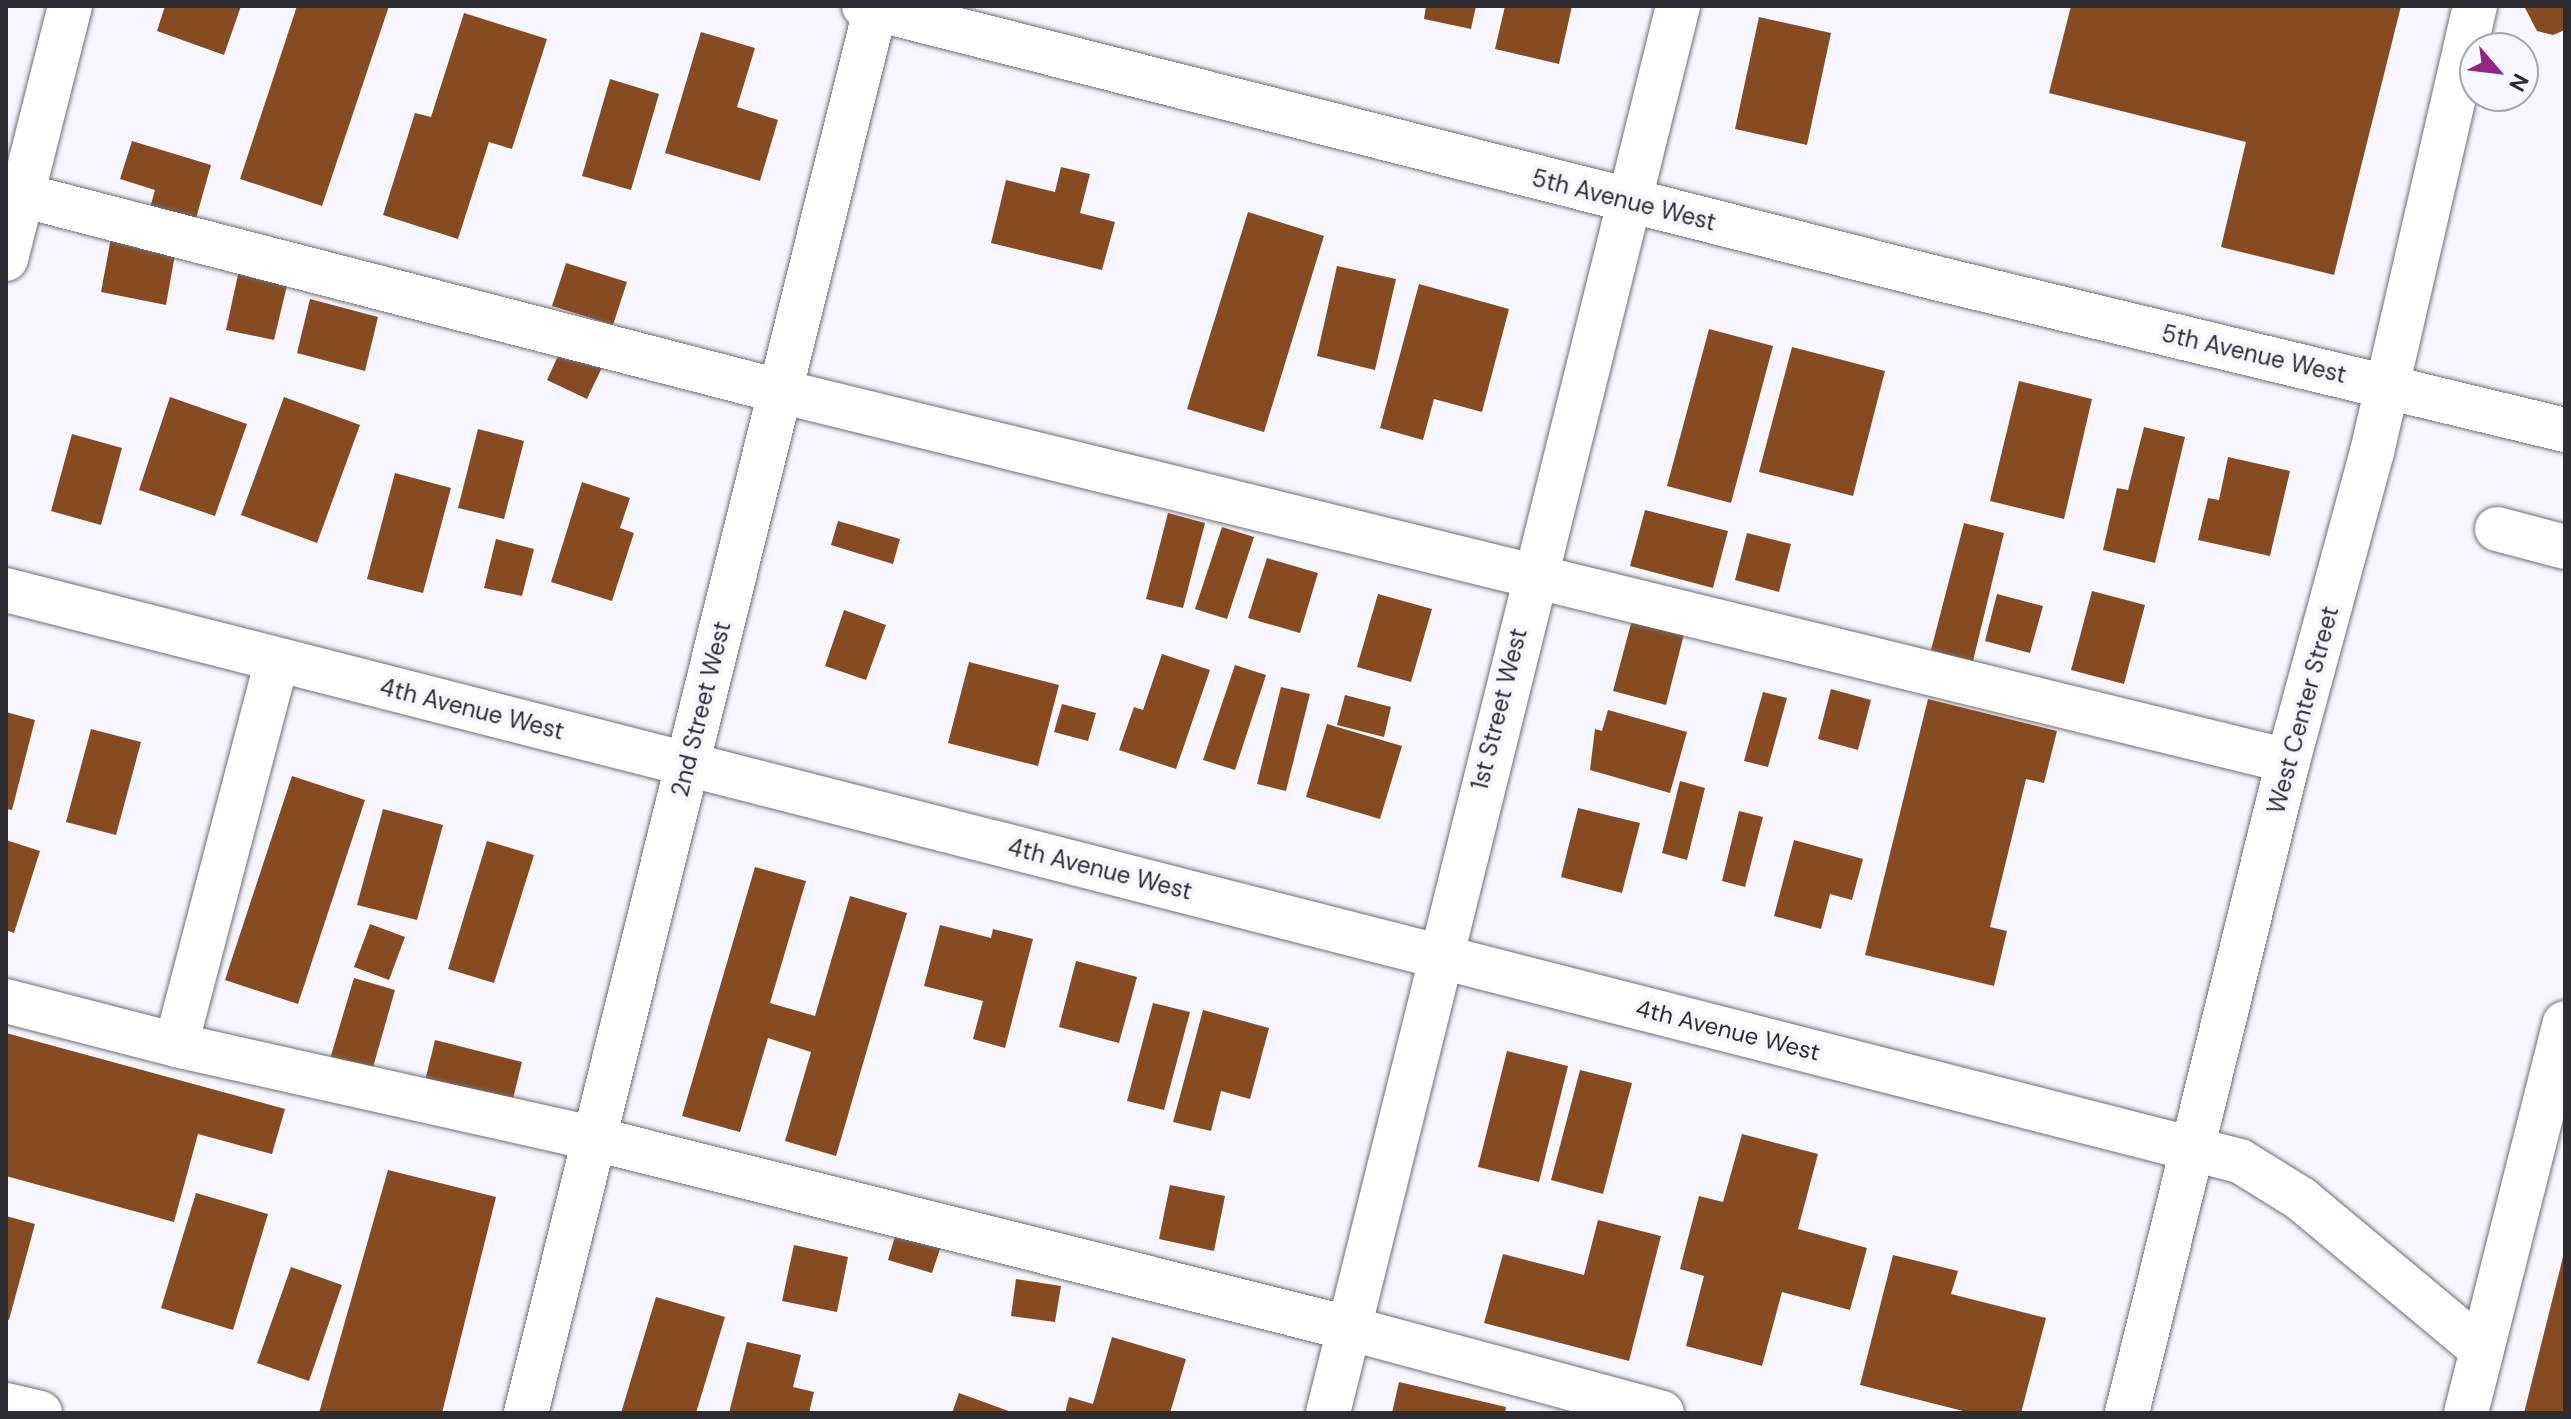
<!DOCTYPE html>
<html>
<head>
<meta charset="utf-8">
<style>
  body { margin:0 }
  #map { position:relative; width:2571px; height:1419px; overflow:hidden; background:#f7f6fe; font-family:"DM Sans",sans-serif }
  div>[style] { position:absolute }
  .building>* { inset:0; background:#864b20 }
  .roads { filter:drop-shadow(0 0 2px #706f78) drop-shadow(0 0 2px #706f78) }
  .minor>* { height:44px; margin:-22px; padding:0 22px; transform-origin:22px; border-radius:22px; background:#fff }
  span { translate:-50% -50%; white-space:nowrap; text-align:center; line-height:1.15; -webkit-text-stroke:8px #f7f6fe; paint-order:stroke }
  .street-label { font-size:24px; color:#2d2d31 }
  .frame { position:absolute; inset:0; border:8px solid #2d2d31; pointer-events:none }
  .north { position:absolute; left:2459px; top:32px; width:80px; height:80px; box-sizing:border-box; background:#f7f6fe; border:2px solid #a6a6ac; border-radius:50%; rotate:118deg; font-size:22px; font-weight:700; line-height:32px; text-align:center; color:#2d2d31 }
  .north::after { content:''; display:block; margin:auto; width:28px; height:36px; background:#952585; clip-path:polygon(50% 0,100% 100%,50% 72%,0 100%) }
</style>
</head>
<body>
<div id="map">
  <div class="building">
    <div style="clip-path:polygon(165px 6px,241px 6px,224px 55px,157px 31px)"></div>
    <div style="clip-path:polygon(297px 6px,389px 6px,322px 206px,240px 179px)"></div>
    <div style="clip-path:polygon(1426px 6px,1476px 6px,1471px 29px,1424px 19px)"></div>
    <div style="clip-path:polygon(1505px 6px,1572px 6px,1559px 64px,1495px 49px)"></div>
    <div style="clip-path:polygon(2071px 6px,2401px 6px,2334px 275px,2221px 247px,2246px 142px,2049px 93px)"></div>
    <div style="clip-path:polygon(2524px 6px,2565px 6px,2565px 30px,2553px 35px,2537px 31px)"></div>
    <div style="clip-path:polygon(464px 13px,547px 39px,512px 149px,489px 142px,458px 239px,383px 215px,415px 113px,431px 117px)"></div>
    <div style="clip-path:polygon(1759px 17px,1831px 33px,1807px 145px,1735px 129px)"></div>
    <div style="clip-path:polygon(701px 32px,755px 48px,737px 107px,778px 120px,760px 181px,665px 153px)"></div>
    <div style="clip-path:polygon(610px 79px,659px 94px,631px 190px,582px 176px)"></div>
    <div style="clip-path:polygon(132px 141px,211px 165px,195px 222px,150px 208px,155px 190px,120px 179px)"></div>
    <div style="clip-path:polygon(1061px 167px,1090px 174px,1080px 213px,1115px 222px,1102px 270px,991px 243px,1006px 180px,1055px 192px)"></div>
    <div style="clip-path:polygon(1248px 212px,1324px 236px,1264px 432px,1187px 409px)"></div>
    <div style="clip-path:polygon(111px 238px,176px 249px,166px 305px,101px 292px)"></div>
    <div style="clip-path:polygon(566px 263px,627px 282px,613px 325px,552px 306px)"></div>
    <div style="clip-path:polygon(1337px 266px,1396px 279px,1375px 370px,1317px 356px)"></div>
    <div style="clip-path:polygon(239px 270px,288px 281px,274px 340px,226px 330px)"></div>
    <div style="clip-path:polygon(1419px 284px,1509px 309px,1482px 412px,1434px 399px,1423px 440px,1380px 428px)"></div>
    <div style="clip-path:polygon(310px 299px,378px 317px,365px 371px,297px 353px)"></div>
    <div style="clip-path:polygon(1709px 329px,1773px 346px,1731px 503px,1667px 486px)"></div>
    <div style="clip-path:polygon(564px 343px,605px 361px,587px 399px,547px 380px)"></div>
    <div style="clip-path:polygon(1792px 347px,1885px 371px,1853px 496px,1759px 472px)"></div>
    <div style="clip-path:polygon(2019px 381px,2092px 399px,2064px 519px,1990px 501px)"></div>
    <div style="clip-path:polygon(170px 397px,247px 424px,215px 516px,139px 490px)"></div>
    <div style="clip-path:polygon(284px 397px,360px 425px,317px 543px,241px 515px)"></div>
    <div style="clip-path:polygon(2144px 427px,2185px 437px,2155px 563px,2103px 550px,2117px 488px,2128px 490px)"></div>
    <div style="clip-path:polygon(478px 429px,524px 441px,504px 519px,458px 508px)"></div>
    <div style="clip-path:polygon(72px 434px,122px 448px,101px 525px,51px 511px)"></div>
    <div style="clip-path:polygon(2228px 457px,2290px 471px,2270px 556px,2198px 540px,2208px 498px,2219px 500px)"></div>
    <div style="clip-path:polygon(395px 473px,451px 488px,423px 593px,367px 579px)"></div>
    <div style="clip-path:polygon(582px 482px,630px 498px,620px 528px,634px 533px,612px 601px,551px 582px)"></div>
    <div style="clip-path:polygon(1645px 510px,1728px 531px,1713px 588px,1630px 566px)"></div>
    <div style="clip-path:polygon(1168px 513px,1205px 523px,1183px 608px,1146px 599px)"></div>
    <div style="clip-path:polygon(838px 521px,900px 539px,893px 564px,831px 545px)"></div>
    <div style="clip-path:polygon(1964px 523px,2004px 533px,1973px 661px,1931px 650px)"></div>
    <div style="clip-path:polygon(1222px 527px,1254px 537px,1227px 619px,1195px 609px)"></div>
    <div style="clip-path:polygon(1747px 533px,1791px 544px,1779px 592px,1735px 580px)"></div>
    <div style="clip-path:polygon(496px 539px,534px 549px,522px 596px,484px 588px)"></div>
    <div style="clip-path:polygon(1267px 558px,1318px 573px,1300px 633px,1248px 618px)"></div>
    <div style="clip-path:polygon(2092px 591px,2145px 605px,2124px 684px,2071px 670px)"></div>
    <div style="clip-path:polygon(1378px 594px,1432px 609px,1411px 682px,1357px 667px)"></div>
    <div style="clip-path:polygon(1997px 594px,2043px 606px,2030px 653px,1985px 641px)"></div>
    <div style="clip-path:polygon(844px 610px,886px 625px,866px 680px,825px 666px)"></div>
    <div style="clip-path:polygon(1633px 616px,1685px 630px,1666px 705px,1613px 691px)"></div>
    <div style="clip-path:polygon(1162px 654px,1210px 670px,1176px 769px,1119px 750px,1134px 707px,1143px 710px)"></div>
    <div style="clip-path:polygon(969px 662px,1059px 685px,1038px 766px,948px 743px)"></div>
    <div style="clip-path:polygon(1235px 665px,1266px 675px,1235px 770px,1203px 760px)"></div>
    <div style="clip-path:polygon(1281px 687px,1310px 694px,1286px 791px,1257px 784px)"></div>
    <div style="clip-path:polygon(1831px 689px,1871px 700px,1858px 750px,1818px 739px)"></div>
    <div style="clip-path:polygon(1763px 692px,1787px 698px,1768px 767px,1744px 761px)"></div>
    <div style="clip-path:polygon(1345px 695px,1391px 707px,1384px 737px,1337px 725px)"></div>
    <div style="clip-path:polygon(1928px 699px,2057px 731px,2044px 783px,2026px 779px,1990px 927px,2007px 931px,1994px 986px,1865px 955px)"></div>
    <div style="clip-path:polygon(1062px 704px,1096px 713px,1088px 741px,1054px 732px)"></div>
    <div style="clip-path:polygon(1608px 710px,1687px 732px,1670px 793px,1590px 770px,1595px 729px,1602px 731px)"></div>
    <div style="clip-path:polygon(6px 712px,35px 720px,12px 810px,6px 809px)"></div>
    <div style="clip-path:polygon(1327px 724px,1402px 746px,1380px 819px,1306px 797px)"></div>
    <div style="clip-path:polygon(91px 729px,141px 742px,116px 835px,66px 822px)"></div>
    <div style="clip-path:polygon(292px 776px,365px 800px,298px 1004px,225px 980px)"></div>
    <div style="clip-path:polygon(1680px 781px,1705px 788px,1687px 860px,1662px 853px)"></div>
    <div style="clip-path:polygon(1578px 808px,1640px 823px,1622px 893px,1561px 877px)"></div>
    <div style="clip-path:polygon(383px 809px,443px 825px,417px 920px,357px 905px)"></div>
    <div style="clip-path:polygon(1739px 811px,1763px 817px,1745px 887px,1722px 881px)"></div>
    <div style="clip-path:polygon(6px 840px,40px 851px,14px 933px,6px 930px)"></div>
    <div style="clip-path:polygon(1794px 840px,1863px 859px,1852px 900px,1830px 894px,1821px 929px,1774px 916px)"></div>
    <div style="clip-path:polygon(487px 841px,534px 855px,494px 983px,448px 969px)"></div>
    <div style="clip-path:polygon(755px 867px,806px 881px,770px 1003px,815px 1016px,850px 896px,907px 913px,836px 1156px,785px 1141px,811px 1052px,768px 1038px,740px 1132px,682px 1116px)"></div>
    <div style="clip-path:polygon(370px 924px,405px 937px,389px 980px,354px 967px)"></div>
    <div style="clip-path:polygon(940px 925px,991px 938px,993px 929px,1033px 939px,1005px 1048px,973px 1039px,983px 1001px,924px 986px)"></div>
    <div style="clip-path:polygon(1076px 961px,1137px 977px,1119px 1043px,1059px 1027px)"></div>
    <div style="clip-path:polygon(354px 978px,395px 990px,372px 1071px,330px 1059px)"></div>
    <div style="clip-path:polygon(1153px 1003px,1190px 1012px,1164px 1110px,1127px 1101px)"></div>
    <div style="clip-path:polygon(1203px 1010px,1269px 1028px,1250px 1099px,1221px 1091px,1211px 1131px,1173px 1122px)"></div>
    <div style="clip-path:polygon(6px 1033px,285px 1109px,272px 1154px,198px 1134px,174px 1222px,6px 1176px)"></div>
    <div style="clip-path:polygon(435px 1040px,522px 1062px,512px 1103px,425px 1081px)"></div>
    <div style="clip-path:polygon(1507px 1051px,1568px 1066px,1539px 1182px,1478px 1167px)"></div>
    <div style="clip-path:polygon(1580px 1070px,1632px 1083px,1603px 1194px,1551px 1180px)"></div>
    <div style="clip-path:polygon(1742px 1134px,1818px 1154px,1798px 1229px,1867px 1248px,1850px 1310px,1782px 1292px,1762px 1366px,1686px 1346px,1704px 1276px,1680px 1269px,1699px 1196px,1723px 1202px)"></div>
    <div style="clip-path:polygon(388px 1170px,496px 1197px,442px 1413px,319px 1413px)"></div>
    <div style="clip-path:polygon(1170px 1185px,1225px 1196px,1214px 1251px,1159px 1239px)"></div>
    <div style="clip-path:polygon(196px 1193px,268px 1214px,233px 1330px,161px 1308px)"></div>
    <div style="clip-path:polygon(6px 1216px,35px 1224px,9px 1320px,6px 1319px)"></div>
    <div style="clip-path:polygon(1598px 1220px,1661px 1236px,1629px 1361px,1484px 1323px,1503px 1254px,1584px 1275px)"></div>
    <div style="clip-path:polygon(896px 1233px,941px 1246px,932px 1273px,888px 1260px)"></div>
    <div style="clip-path:polygon(794px 1245px,848px 1257px,837px 1312px,782px 1301px)"></div>
    <div style="clip-path:polygon(2564px 1253px,2565px 1413px,2524px 1413px)"></div>
    <div style="clip-path:polygon(1893px 1255px,1958px 1271px,1951px 1294px,2046px 1318px,2021px 1413px,1971px 1413px,1860px 1385px)"></div>
    <div style="clip-path:polygon(291px 1267px,342px 1285px,309px 1381px,257px 1363px)"></div>
    <div style="clip-path:polygon(1016px 1279px,1061px 1286px,1055px 1322px,1011px 1316px)"></div>
    <div style="clip-path:polygon(656px 1297px,725px 1317px,696px 1413px,621px 1413px)"></div>
    <div style="clip-path:polygon(1112px 1337px,1186px 1359px,1170px 1413px,1065px 1413px,1069px 1397px,1093px 1404px)"></div>
    <div style="clip-path:polygon(747px 1342px,801px 1355px,793px 1387px,814px 1392px,809px 1413px,729px 1413px)"></div>
    <div style="clip-path:polygon(1399px 1382px,1506px 1407px,1505px 1413px,1392px 1413px)"></div>
    <div style="clip-path:polygon(959px 1393px,1014px 1413px,952px 1413px)"></div>
  </div>
  <div class="roads">
    <div class="minor">
      <div style="left:864px;top:6px;width:1114px;rotate:14.24deg"></div>
      <div style="left:1944px;top:280px;width:639px;rotate:13.58deg"></div>
      <div style="left:6px;top:191px;width:798px;rotate:14.51deg"></div>
      <div style="left:779px;top:391px;width:1554px;rotate:13.78deg"></div>
      <div style="left:6px;top:259px;width:261px;rotate:-75.8deg"></div>
      <div style="left:2497px;top:529px;width:70px;rotate:14.8deg"></div>
      <div style="left:6px;top:590px;width:2306px;rotate:14.34deg"></div>
      <div style="left:2240px;top:1161px;width:72px;rotate:31.9deg"></div>
      <div style="left:2301px;top:1199px;width:234px;rotate:39.8deg"></div>
      <div style="left:6px;top:1001px;width:176px;rotate:14.5deg"></div>
      <div style="left:176px;top:1045px;width:425px;rotate:12.6deg"></div>
      <div style="left:591px;top:1138px;width:780px;rotate:14.09deg"></div>
      <div style="left:1348px;top:1328px;width:325px;rotate:15.1deg"></div>
      <div style="left:176px;top:1045px;width:398px;rotate:-75.3deg"></div>
      <div style="left:6px;top:1405px;width:35px;rotate:13deg"></div>
      <div style="left:526px;top:1413px;width:1450px;rotate:-76.03deg"></div>
      <div style="left:1328px;top:1413px;width:1450px;rotate:-76.03deg"></div>
      <div style="left:2127px;top:1413px;width:672px;rotate:-76.13deg"></div>
      <div style="left:2288px;top:761px;width:320px;rotate:-74.8deg"></div>
      <div style="left:2372px;top:452px;width:458px;rotate:-77deg"></div>
      <div style="left:2466px;top:1413px;width:402px;rotate:-75.8deg"></div>
    </div>
  </div>
  <div class="street-label">
    <span style="left:1624px;top:200px;rotate:14deg">5th Avenue West</span>
    <span style="left:2254px;top:354px;rotate:13deg">5th Avenue West</span>
    <span style="left:472px;top:709px;rotate:14deg">4th Avenue West</span>
    <span style="left:701px;top:709px;rotate:-76deg">2nd Street West</span>
    <span style="left:1499px;top:709px;rotate:-76deg">1st Street West</span>
    <span style="left:2303px;top:710px;rotate:-75deg">West Center Street</span>
    <span style="left:1100px;top:869px;rotate:14deg">4th Avenue West</span>
    <span style="left:1728px;top:1030px;rotate:14deg">4th Avenue West</span>
  </div>
  <div class="frame"></div>
  <div class="north">N</div>
</div>
</body>
</html>
